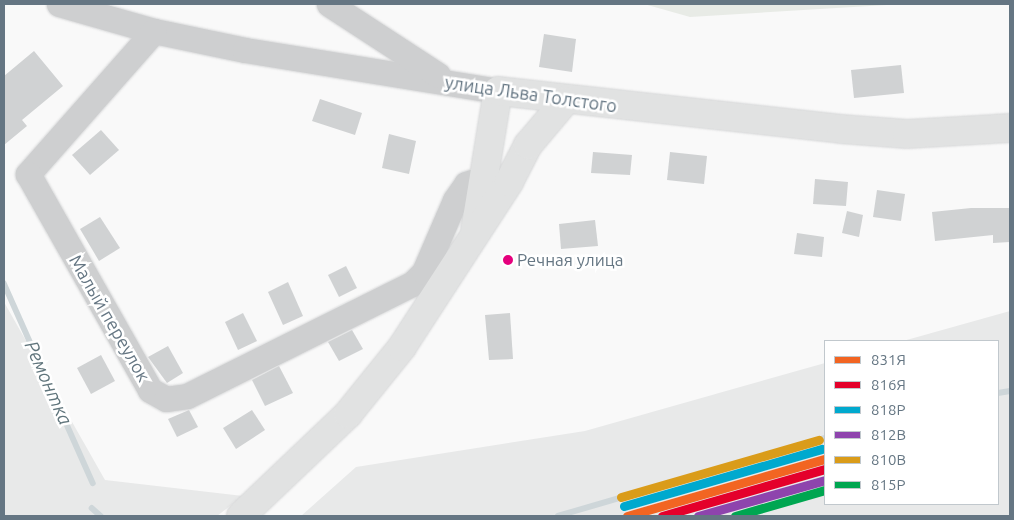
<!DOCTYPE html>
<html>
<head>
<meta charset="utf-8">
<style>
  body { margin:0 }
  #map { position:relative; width:1014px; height:520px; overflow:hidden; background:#f9f9f9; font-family:Ubuntu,sans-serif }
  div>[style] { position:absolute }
  .built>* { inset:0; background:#e8e9e9 }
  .green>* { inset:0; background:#e8ebe6 }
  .stream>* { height:5.5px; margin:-2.75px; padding:0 2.75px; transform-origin:2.75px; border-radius:2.75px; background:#ced6d9 }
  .building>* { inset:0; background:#d0d2d3 }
  .roads { filter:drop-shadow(0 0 1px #d5d6d7) drop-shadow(0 0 1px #d5d6d7) }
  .minor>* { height:25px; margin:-12.5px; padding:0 12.5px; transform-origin:12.5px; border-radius:12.5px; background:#cecfd0 }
  .major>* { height:28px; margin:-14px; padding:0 14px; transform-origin:14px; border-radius:14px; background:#e1e2e2 }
  .rail-1>* { height:9px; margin:-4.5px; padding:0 4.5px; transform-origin:4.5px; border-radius:4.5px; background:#f26522 }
  .rail-2>* { height:9px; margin:-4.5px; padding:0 4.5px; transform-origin:4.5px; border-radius:4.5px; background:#e4002b }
  .rail-3>* { height:9px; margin:-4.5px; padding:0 4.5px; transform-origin:4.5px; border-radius:4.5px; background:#00a9ce }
  .rail-4>* { height:9px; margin:-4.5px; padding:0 4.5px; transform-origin:4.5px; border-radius:4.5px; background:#8e44ad }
  .rail-5>* { height:9px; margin:-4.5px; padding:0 4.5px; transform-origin:4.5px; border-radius:4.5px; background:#da9c1a }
  .rail-6>* { height:9px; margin:-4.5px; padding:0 4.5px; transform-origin:4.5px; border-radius:4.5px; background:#00a651 }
  .dots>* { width:14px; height:14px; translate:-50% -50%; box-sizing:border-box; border:2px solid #fff; border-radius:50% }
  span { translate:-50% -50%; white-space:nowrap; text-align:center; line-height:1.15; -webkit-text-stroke:5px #fff; paint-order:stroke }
  .bus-label { font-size:17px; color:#657683 }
  .left { translate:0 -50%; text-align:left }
  .street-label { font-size:18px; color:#657683 }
  .water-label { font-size:19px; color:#60757c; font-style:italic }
  .frame { position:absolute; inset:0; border:5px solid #657683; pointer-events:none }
  .legend { position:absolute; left:824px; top:340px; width:175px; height:165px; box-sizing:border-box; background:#fff; border:1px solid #c1c8cd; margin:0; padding:6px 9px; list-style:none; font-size:15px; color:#657683 }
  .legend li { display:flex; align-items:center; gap:10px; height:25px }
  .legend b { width:25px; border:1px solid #c1c8cd }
</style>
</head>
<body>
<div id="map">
  <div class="built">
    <div style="clip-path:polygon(4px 302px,105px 480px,243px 496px,217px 516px,4px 516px)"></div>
    <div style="clip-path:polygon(1010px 311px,1010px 516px,301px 516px,356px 467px,585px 431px,825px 363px,825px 504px,998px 504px,998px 341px,903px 341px)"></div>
  </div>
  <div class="green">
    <div style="clip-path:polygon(644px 4px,903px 4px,690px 17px)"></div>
  </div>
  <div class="stream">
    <div style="left:4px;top:283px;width:219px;rotate:66deg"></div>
    <div style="left:998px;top:393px;width:12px;rotate:-9deg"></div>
    <div style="left:92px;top:508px;width:12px;rotate:42deg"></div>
    <div style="left:558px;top:516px;width:278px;rotate:-16.3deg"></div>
  </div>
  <div class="building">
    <div style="clip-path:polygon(544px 34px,576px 39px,572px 72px,539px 67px)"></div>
    <div style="clip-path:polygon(34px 51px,63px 86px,22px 120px,27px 126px,4px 145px,4px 76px)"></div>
    <div style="clip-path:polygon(901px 65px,904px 93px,854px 98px,851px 70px)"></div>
    <div style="clip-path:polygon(320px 99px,362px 113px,355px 135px,312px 121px)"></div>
    <div style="clip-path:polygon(101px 130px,119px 150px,90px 175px,72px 155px)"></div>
    <div style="clip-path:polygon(389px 134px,416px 141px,409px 174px,382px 168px)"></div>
    <div style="clip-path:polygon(593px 152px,632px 155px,630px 175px,591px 173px)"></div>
    <div style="clip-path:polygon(670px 152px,707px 156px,704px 184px,667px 180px)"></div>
    <div style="clip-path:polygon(815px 179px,848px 182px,846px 206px,813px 204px)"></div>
    <div style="clip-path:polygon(877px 190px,905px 194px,901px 221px,873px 217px)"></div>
    <div style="clip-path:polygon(971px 208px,1010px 208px,1010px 242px,993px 243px,993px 235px,935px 241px,932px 212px)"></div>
    <div style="clip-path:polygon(847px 211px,863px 215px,859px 237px,842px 233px)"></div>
    <div style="clip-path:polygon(100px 217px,120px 248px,99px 261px,80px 229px)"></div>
    <div style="clip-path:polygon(595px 220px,598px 246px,561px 249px,559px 224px)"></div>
    <div style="clip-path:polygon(797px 233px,824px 237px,822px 257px,794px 254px)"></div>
    <div style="clip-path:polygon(346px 266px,357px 288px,339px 297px,328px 275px)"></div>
    <div style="clip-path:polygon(288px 282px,303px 316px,283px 325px,268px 292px)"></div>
    <div style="clip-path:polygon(243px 313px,257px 341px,238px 350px,225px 322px)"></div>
    <div style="clip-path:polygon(510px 313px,513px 359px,489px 360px,485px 315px)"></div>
    <div style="clip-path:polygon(352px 330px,363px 349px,339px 361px,328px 342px)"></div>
    <div style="clip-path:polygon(168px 346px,183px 373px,167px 383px,148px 357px)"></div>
    <div style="clip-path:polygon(101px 355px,115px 381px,91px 394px,77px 368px)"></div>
    <div style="clip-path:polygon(279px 366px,293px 393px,265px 406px,252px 380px)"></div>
    <div style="clip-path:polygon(189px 410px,198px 427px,177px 437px,168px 419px)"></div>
    <div style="clip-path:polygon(252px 410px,265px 430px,236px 449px,223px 428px)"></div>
  </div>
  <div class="roads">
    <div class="minor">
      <div style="left:59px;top:4px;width:99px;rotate:15.9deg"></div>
      <div style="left:154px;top:31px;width:93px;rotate:11.8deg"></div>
      <div style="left:245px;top:50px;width:256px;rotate:9.2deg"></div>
      <div style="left:329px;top:4px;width:130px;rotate:33.1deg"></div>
      <div style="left:154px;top:31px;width:191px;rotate:131.4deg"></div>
      <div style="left:28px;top:174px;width:248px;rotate:60.5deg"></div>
      <div style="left:150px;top:390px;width:18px;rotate:29deg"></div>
      <div style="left:166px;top:399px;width:21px;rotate:-8deg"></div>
      <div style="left:187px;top:396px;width:251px;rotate:-26.5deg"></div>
      <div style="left:412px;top:284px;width:17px;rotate:-45deg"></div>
      <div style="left:424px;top:272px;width:78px;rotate:-66.7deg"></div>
      <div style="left:455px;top:200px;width:19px;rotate:-55deg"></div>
      <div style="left:466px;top:184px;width:19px;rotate:-18deg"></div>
    </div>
    <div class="major">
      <div style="left:475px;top:231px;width:142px;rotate:-80.7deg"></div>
      <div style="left:498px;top:91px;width:345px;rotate:6.3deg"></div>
      <div style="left:841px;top:129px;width:66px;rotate:4.3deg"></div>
      <div style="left:907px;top:134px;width:103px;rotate:-3.3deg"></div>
      <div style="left:241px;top:516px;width:148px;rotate:-43.6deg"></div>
      <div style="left:348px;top:414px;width:86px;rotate:-51.1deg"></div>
      <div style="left:402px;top:347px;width:197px;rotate:-57deg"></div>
      <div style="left:509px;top:182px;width:42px;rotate:-62.8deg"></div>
      <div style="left:528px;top:145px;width:57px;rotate:-49.9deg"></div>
    </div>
  </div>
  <div class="rail-1">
    <div style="left:627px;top:516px;width:206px;rotate:-16.1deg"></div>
  </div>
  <div class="rail-2">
    <div style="left:662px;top:516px;width:170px;rotate:-16.1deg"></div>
  </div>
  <div class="rail-3">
    <div style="left:624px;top:506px;width:206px;rotate:-16.1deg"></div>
  </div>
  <div class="rail-4">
    <div style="left:698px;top:516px;width:132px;rotate:-15.8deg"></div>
  </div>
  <div class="rail-5">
    <div style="left:621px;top:497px;width:206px;rotate:-16.1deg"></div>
  </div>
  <div class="rail-6">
    <div style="left:735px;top:516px;width:94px;rotate:-16.1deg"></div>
  </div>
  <div class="dots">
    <div style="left:508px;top:260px;background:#e5007d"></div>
  </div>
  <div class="bus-label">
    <span class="left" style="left:517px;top:260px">Речная улица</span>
  </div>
  <div class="street-label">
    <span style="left:531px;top:94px;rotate:8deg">улица Льва Толстого</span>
    <span style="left:110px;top:318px;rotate:60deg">Малый переулок</span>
  </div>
  <div class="water-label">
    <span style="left:48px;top:383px;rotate:66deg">Ремонтка</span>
  </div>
  <div class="frame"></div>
  <ul class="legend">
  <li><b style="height:6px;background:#f26522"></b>831Я</li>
  <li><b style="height:6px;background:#e4002b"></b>816Я</li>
  <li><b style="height:6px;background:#00a9ce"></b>818Р</li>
  <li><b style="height:6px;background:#8e44ad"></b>812В</li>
  <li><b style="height:6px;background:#da9c1a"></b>810В</li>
  <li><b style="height:6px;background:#00a651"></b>815Р</li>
  </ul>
</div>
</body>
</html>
